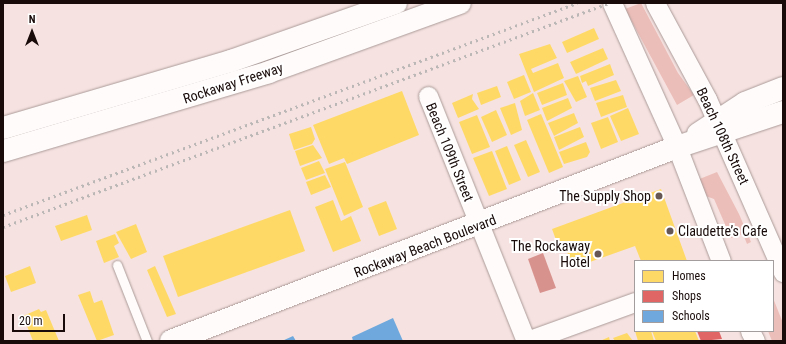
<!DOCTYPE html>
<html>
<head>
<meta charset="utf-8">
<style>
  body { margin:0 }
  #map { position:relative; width:786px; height:344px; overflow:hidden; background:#f6e3e1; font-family:"Roboto Condensed",sans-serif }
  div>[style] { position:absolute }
  .green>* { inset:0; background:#ecbeb9 }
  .water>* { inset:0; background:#d8928e }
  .homes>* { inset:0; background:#ffd966 }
  .shops>* { inset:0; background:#e06666 }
  .schools>* { inset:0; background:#6fa8dc }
  .roads { filter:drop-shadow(0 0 1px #aa9a98) drop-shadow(0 0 1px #aa9a98) }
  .lane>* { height:9px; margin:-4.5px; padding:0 4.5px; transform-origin:4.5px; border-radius:4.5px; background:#fefbfa }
  .street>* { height:19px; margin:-9.5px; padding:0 9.5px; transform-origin:9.5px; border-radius:9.5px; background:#fefbfa }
  .secondary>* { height:22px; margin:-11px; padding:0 11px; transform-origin:11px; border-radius:11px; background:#fefbfa }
  .rail>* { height:3px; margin-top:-1.5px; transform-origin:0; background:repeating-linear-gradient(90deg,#bbb7b6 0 2px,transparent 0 6px) }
  .dots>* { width:11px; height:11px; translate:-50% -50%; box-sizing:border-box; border:2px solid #fff; border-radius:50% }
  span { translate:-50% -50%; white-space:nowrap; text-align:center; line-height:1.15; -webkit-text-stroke:4px #fff; paint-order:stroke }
  .street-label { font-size:14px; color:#180b0a }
  .poi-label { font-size:14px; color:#180b0a }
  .right { translate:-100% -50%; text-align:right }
  .left { translate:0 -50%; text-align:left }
  .frame { position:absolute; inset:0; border:4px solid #180b0a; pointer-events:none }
  .legend { position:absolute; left:634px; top:260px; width:140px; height:72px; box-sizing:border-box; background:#fff; border:1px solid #a39d9d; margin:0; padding:5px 7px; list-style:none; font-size:12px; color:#180b0a }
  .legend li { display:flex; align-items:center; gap:8px; height:20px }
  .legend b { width:20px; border:1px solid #a39d9d }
  .north { position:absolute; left:12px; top:12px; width:40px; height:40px; -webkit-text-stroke:3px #fff; paint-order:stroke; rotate:0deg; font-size:11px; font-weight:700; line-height:16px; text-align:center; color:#180b0a }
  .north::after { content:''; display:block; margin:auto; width:14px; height:18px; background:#180b0a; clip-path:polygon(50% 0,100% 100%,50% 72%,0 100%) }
  .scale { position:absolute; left:12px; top:314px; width:53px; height:18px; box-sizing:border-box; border:2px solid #180b0a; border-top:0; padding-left:5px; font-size:12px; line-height:14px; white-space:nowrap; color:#180b0a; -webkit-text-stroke:3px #fff; paint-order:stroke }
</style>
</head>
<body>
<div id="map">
  <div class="green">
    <div style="clip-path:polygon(641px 3px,678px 73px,694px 95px,677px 105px,625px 9px)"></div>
    <div style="clip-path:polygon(717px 172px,739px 214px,751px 242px,747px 244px,743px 234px,731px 238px,714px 199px,703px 195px,697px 180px)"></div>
    <div style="clip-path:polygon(773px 298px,783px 323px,783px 341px,772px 341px,768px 331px,773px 331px)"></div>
  </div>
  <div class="water">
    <div style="clip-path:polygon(543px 253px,556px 288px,540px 293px,528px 259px)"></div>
  </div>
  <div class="homes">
    <div style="clip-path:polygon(594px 28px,599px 39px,567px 53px,562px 42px)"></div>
    <div style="clip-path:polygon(550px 44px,557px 58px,531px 69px,533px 73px,558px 63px,564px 78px,534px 92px,519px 54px)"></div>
    <div style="clip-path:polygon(603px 48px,608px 59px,576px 74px,570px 62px)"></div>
    <div style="clip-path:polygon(610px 64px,614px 75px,588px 86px,586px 81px,582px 83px,580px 76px)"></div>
    <div style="clip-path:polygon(524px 75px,531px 92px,514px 99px,507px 82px)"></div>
    <div style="clip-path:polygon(578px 76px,587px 97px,576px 102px,564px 81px)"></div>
    <div style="clip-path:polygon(616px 80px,621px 91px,595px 101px,590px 88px)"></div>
    <div style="clip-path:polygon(563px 83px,567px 95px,542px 105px,537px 93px)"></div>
    <div style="clip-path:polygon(497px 86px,501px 97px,481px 105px,477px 93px)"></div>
    <div style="clip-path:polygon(402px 91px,419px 135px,347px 164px,344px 158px,329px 164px,313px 125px)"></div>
    <div style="clip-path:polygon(533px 93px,540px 110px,525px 116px,520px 101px)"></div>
    <div style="clip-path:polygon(473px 94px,472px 99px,479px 109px,458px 118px,452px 103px)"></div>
    <div style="clip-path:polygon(623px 95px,627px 107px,601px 117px,596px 103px)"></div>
    <div style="clip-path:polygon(568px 98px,572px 108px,547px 121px,542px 108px)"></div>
    <div style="clip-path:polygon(515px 103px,522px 130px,511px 135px,500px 108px)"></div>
    <div style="clip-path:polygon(628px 108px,639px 134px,621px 141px,610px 116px)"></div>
    <div style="clip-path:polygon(496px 110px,507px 135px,492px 142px,481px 117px)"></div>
    <div style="clip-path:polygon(574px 113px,578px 123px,554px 136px,548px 123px)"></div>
    <div style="clip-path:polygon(541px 114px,563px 167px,549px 173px,527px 120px)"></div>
    <div style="clip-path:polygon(477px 115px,490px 147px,472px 154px,459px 122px)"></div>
    <div style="clip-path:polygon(608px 117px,618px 142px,601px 149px,591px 123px)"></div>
    <div style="clip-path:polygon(311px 127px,315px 139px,312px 144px,294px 150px,289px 134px)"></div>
    <div style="clip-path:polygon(580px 127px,584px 137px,559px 150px,554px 137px)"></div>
    <div style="clip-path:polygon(526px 140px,540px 172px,528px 177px,514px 145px)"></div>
    <div style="clip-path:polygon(586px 142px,590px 152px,587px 157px,564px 164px,559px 152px)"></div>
    <div style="clip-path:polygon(313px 145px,322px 158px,300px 166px,295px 151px)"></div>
    <div style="clip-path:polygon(507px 146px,521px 180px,509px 185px,495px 151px)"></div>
    <div style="clip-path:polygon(492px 151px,507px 189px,489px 196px,473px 158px)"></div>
    <div style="clip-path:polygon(319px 161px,325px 173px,306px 180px,301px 168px)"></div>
    <div style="clip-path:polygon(345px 162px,363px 207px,344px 216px,325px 169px)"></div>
    <div style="clip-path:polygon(325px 175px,331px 187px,311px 195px,306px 182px)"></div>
    <div style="clip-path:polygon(661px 189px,687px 261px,641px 261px,635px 246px,573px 268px,565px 246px,559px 248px,552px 229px)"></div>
    <div style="clip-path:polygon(333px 200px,341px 221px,351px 216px,361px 241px,333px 252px,315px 207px)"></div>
    <div style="clip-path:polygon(386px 201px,397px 229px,379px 236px,368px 208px)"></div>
    <div style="clip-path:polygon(290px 210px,305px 251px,178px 297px,163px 256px)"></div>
    <div style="clip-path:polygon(87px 215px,92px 230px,61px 241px,55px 226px)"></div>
    <div style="clip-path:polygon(136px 224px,147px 252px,131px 259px,116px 232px)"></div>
    <div style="clip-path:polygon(115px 234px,119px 243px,114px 246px,119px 257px,104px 263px,96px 241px)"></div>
    <div style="clip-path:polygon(30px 266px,36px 283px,11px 292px,5px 276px)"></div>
    <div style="clip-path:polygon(155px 266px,176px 314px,167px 317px,147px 270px)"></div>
    <div style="clip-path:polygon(90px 291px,94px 303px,102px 300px,114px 335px,97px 341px,78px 295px)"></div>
    <div style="clip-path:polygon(39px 309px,41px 312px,46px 310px,59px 341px,33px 341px,23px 316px)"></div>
    <div style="clip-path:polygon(635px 331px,651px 331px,654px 341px,638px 341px)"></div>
    <div style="clip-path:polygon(652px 331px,695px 331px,699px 341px,656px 341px)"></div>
    <div style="clip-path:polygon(627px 333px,633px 341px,615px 341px,613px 338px)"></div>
    <div style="clip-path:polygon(609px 337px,610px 341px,600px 341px)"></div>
  </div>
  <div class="shops">
    <div style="clip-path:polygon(697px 331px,719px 331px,722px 339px,701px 341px)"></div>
  </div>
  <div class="schools">
    <div style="clip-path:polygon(393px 318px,403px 341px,353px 341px,352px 337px)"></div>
    <div style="clip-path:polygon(293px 336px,296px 341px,282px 341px)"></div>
  </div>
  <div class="roads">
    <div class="lane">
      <div style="left:117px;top:265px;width:82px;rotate:68.5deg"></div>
    </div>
    <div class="street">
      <div style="left:612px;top:3px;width:158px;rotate:65.7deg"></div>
      <div style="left:677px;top:147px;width:122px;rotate:68.9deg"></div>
      <div style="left:655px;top:3px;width:109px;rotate:61.6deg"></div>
      <div style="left:707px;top:99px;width:189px;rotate:66.3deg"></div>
      <div style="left:428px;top:96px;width:264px;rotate:68.2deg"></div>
      <div style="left:750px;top:331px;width:11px;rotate:63deg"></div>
      <div style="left:527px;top:341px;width:115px;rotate:-19.9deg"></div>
    </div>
    <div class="secondary">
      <div style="left:3px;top:128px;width:238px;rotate:-16.4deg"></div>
      <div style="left:231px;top:61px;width:175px;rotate:-19.4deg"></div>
      <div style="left:698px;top:134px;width:56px;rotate:-33.4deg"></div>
      <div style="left:745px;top:103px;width:41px;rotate:-21.5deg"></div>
      <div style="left:3px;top:151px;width:277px;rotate:-16.5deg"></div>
      <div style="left:269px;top:72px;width:203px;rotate:-19.9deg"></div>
      <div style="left:171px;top:341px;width:542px;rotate:-20.98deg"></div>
      <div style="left:677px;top:147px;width:112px;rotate:-18.3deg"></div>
    </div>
  </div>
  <div class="rail">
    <div style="left:3px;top:215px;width:612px;rotate:-20.27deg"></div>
    <div style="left:3px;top:227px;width:646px;rotate:-20.29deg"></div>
  </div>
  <div class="dots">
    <div style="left:659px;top:196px;background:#665755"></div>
    <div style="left:670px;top:231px;background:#665755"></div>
    <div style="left:598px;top:254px;background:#665755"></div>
  </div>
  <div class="street-label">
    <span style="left:233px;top:83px;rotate:-18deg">Rockaway Freeway</span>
    <span style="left:723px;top:136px;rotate:65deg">Beach 108th Street</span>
    <span style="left:450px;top:152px;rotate:68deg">Beach 109th Street</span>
    <span style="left:425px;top:246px;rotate:-21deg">Rockaway Beach Boulevard</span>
  </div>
  <div class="poi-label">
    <span class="right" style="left:651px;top:196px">The Supply Shop</span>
    <span class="left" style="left:678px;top:231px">Claudette’s Cafe</span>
    <span class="right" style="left:590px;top:254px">The Rockaway<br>Hotel</span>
  </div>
  <div class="frame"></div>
  <ul class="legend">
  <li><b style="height:11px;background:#ffd966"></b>Homes</li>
  <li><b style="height:11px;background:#e06666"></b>Shops</li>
  <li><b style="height:11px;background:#6fa8dc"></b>Schools</li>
  </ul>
  <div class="north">N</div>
  <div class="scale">20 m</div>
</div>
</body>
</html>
